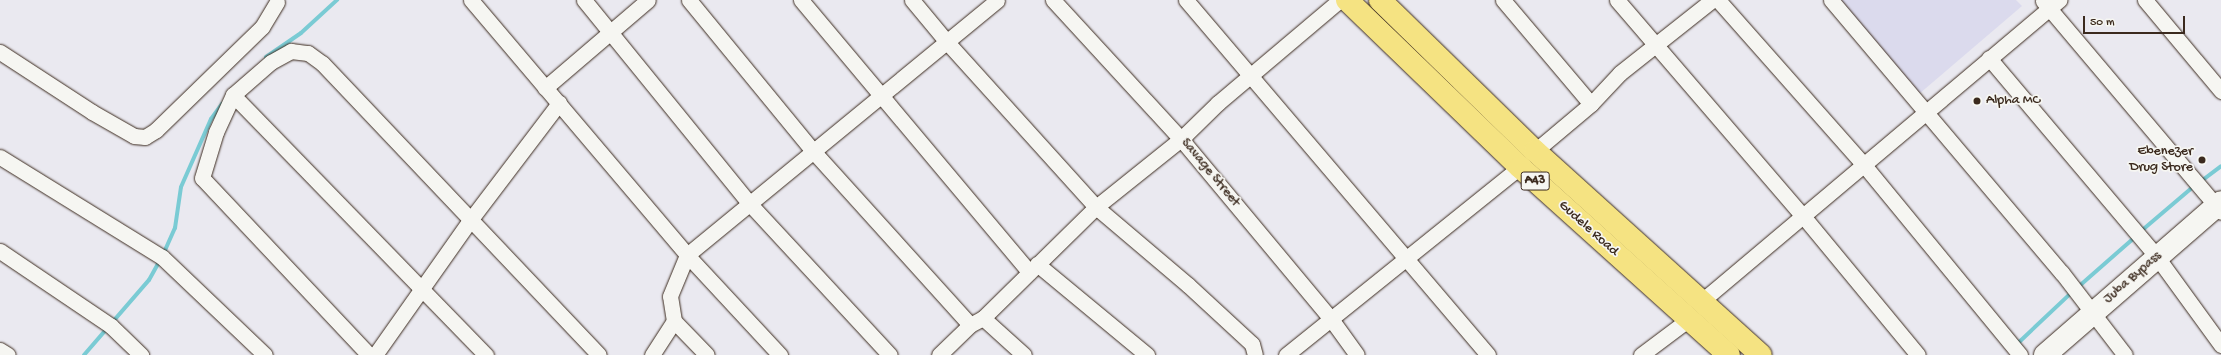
<!DOCTYPE html>
<html>
<head>
<meta charset="utf-8">
<style>
  body { margin:0 }
  #map { position:relative; width:2221px; height:355px; overflow:hidden; background:#eae9f0; font-family:"Gochi Hand",sans-serif }
  div>[style] { position:absolute }
  .built>* { inset:0; background:#dbdaed }
  .stream>* { height:4px; margin:-2px; padding:0 2px; transform-origin:2px; border-radius:2px; background:#7acbd4 }
  .roads { filter:drop-shadow(0 0 1px #3b2a1e) drop-shadow(0 0 1px #3b2a1e) }
  .minor>* { height:15px; margin:-7.5px; padding:0 7.5px; transform-origin:7.5px; border-radius:7.5px; background:#f6f6f2 }
  .secondary>* { height:22px; margin:-11px; padding:0 11px; transform-origin:11px; border-radius:11px; background:#f6f6f2 }
  .trunk>* { height:22px; margin:-11px; padding:0 11px; transform-origin:11px; border-radius:11px; background:#f5e382 }
  .dots>* { width:11px; height:11px; translate:-50% -50%; box-sizing:border-box; border:2px solid #f6f6f2; border-radius:50% }
  span { translate:-50% -50%; white-space:nowrap; text-align:center; line-height:1.15; -webkit-text-stroke:3.5px #f6f6f2; paint-order:stroke }
  .shield-label span { padding:1px 3px; background:#f6f6f2; border:1px solid; border-radius:3px; -webkit-text-stroke-width:0 }
  .shield-label { font-size:13px; color:#3b2a1e; font-weight:700 }
  .poi-label { font-size:14px; color:#3b2a1e }
  .left { translate:0 -50%; text-align:left }
  .right { translate:-100% -50%; text-align:right }
  .street-label { font-size:14px; color:#3b2a1e }
  .scale { position:absolute; left:2083px; top:16px; width:102px; height:18px; box-sizing:border-box; border:2px solid #3b2a1e; border-top:0; padding-left:5px; font-size:12px; line-height:14px; white-space:nowrap; color:#3b2a1e; -webkit-text-stroke:3px #f6f6f2; paint-order:stroke }
</style>
</head>
<body>
<div id="map">
  <div class="built">
    <div style="clip-path:polygon(1829px 0,2016px 0,2022px 6px,1912px 100px)"></div>
  </div>
  <div class="stream">
    <div style="left:266px;top:57px;width:42px;rotate:-34.4deg"></div>
    <div style="left:301px;top:33px;width:49px;rotate:-42.5deg"></div>
    <div style="left:2200px;top:182px;width:26px;rotate:-37deg"></div>
    <div style="left:2140px;top:232px;width:71px;rotate:-40.4deg"></div>
    <div style="left:2077px;top:288px;width:77px;rotate:-41.3deg"></div>
    <div style="left:2016px;top:345px;width:77px;rotate:-43.4deg"></div>
    <div style="left:84px;top:355px;width:99px;rotate:-49.1deg"></div>
    <div style="left:149px;top:280px;width:26px;rotate:-61deg"></div>
    <div style="left:162px;top:257px;width:32px;rotate:-66deg"></div>
    <div style="left:175px;top:228px;width:41px;rotate:-81.7deg"></div>
    <div style="left:181px;top:187px;width:74px;rotate:-66.2deg"></div>
    <div style="left:211px;top:119px;width:19px;rotate:-54deg"></div>
  </div>
  <div class="roads">
    <div class="minor">
      <div style="left:471px;top:0;width:334px;rotate:49.7deg"></div>
      <div style="left:687px;top:255px;width:137px;rotate:47.1deg"></div>
      <div style="left:584px;top:0;width:262px;rotate:50.9deg"></div>
      <div style="left:749px;top:203px;width:207px;rotate:47.2deg"></div>
      <div style="left:689px;top:0;width:195px;rotate:50.6deg"></div>
      <div style="left:813px;top:151px;width:234px;rotate:47.9deg"></div>
      <div style="left:801px;top:0;width:355px;rotate:50deg"></div>
      <div style="left:912px;top:0;width:53px;rotate:50.3deg"></div>
      <div style="left:946px;top:41px;width:224px;rotate:47.9deg"></div>
      <div style="left:1096px;top:207px;width:121px;rotate:40.3deg"></div>
      <div style="left:1188px;top:285px;width:87px;rotate:42.7deg"></div>
      <div style="left:1252px;top:344px;width:11px;rotate:75deg"></div>
      <div style="left:1053px;top:0;width:189px;rotate:47.4deg"></div>
      <div style="left:1181px;top:139px;width:234px;rotate:50.2deg"></div>
      <div style="left:1331px;top:319px;width:44px;rotate:54.2deg"></div>
      <div style="left:1186px;top:0;width:466px;rotate:49.6deg"></div>
      <div style="left:1503px;top:0;width:136px;rotate:49.8deg"></div>
      <div style="left:1617px;top:0;width:285px;rotate:49.3deg"></div>
      <div style="left:1803px;top:216px;width:180px;rotate:50.4deg"></div>
      <div style="left:1718px;top:0;width:220px;rotate:48.5deg"></div>
      <div style="left:1864px;top:165px;width:246px;rotate:50.6deg"></div>
      <div style="left:1831px;top:0;width:358px;rotate:49.8deg"></div>
      <div style="left:2062px;top:273px;width:103px;rotate:52.5deg"></div>
      <div style="left:2145px;top:0;width:119px;rotate:50.1deg"></div>
      <div style="left:2043px;top:1px;width:276px;rotate:49.8deg"></div>
      <div style="left:0;top:52px;width:110px;rotate:33.1deg"></div>
      <div style="left:92px;top:112px;width:48px;rotate:29.7deg"></div>
      <div style="left:134px;top:136px;width:11px;rotate:5deg"></div>
      <div style="left:145px;top:137px;width:13px;rotate:-32deg"></div>
      <div style="left:156px;top:130px;width:148px;rotate:-44.2deg"></div>
      <div style="left:262px;top:27px;width:29px;rotate:-59deg"></div>
      <div style="left:1989px;top:58px;width:260px;rotate:49.8deg"></div>
      <div style="left:2157px;top:257px;width:109px;rotate:54deg"></div>
      <div style="left:545px;top:88px;width:135px;rotate:-40.5deg"></div>
      <div style="left:233px;top:95px;width:363px;rotate:45.8deg"></div>
      <div style="left:1535px;top:151px;width:73px;rotate:-40deg"></div>
      <div style="left:1591px;top:104px;width:42px;rotate:-46.9deg"></div>
      <div style="left:1620px;top:73px;width:117px;rotate:-38.4deg"></div>
      <div style="left:0;top:157px;width:190px;rotate:31.7deg"></div>
      <div style="left:162px;top:257px;width:142px;rotate:43.6deg"></div>
      <div style="left:0;top:251px;width:134px;rotate:34deg"></div>
      <div style="left:111px;top:326px;width:42px;rotate:44deg"></div>
      <div style="left:1037px;top:264px;width:143px;rotate:39.6deg"></div>
      <div style="left:1703px;top:300px;width:466px;rotate:-40.1deg"></div>
      <div style="left:983px;top:318px;width:55px;rotate:42.1deg"></div>
      <div style="left:674px;top:321px;width:47px;rotate:45.9deg"></div>
      <div style="left:0;top:350px;width:9px;rotate:32deg"></div>
      <div style="left:369px;top:355px;width:243px;rotate:-133.3deg"></div>
      <div style="left:202px;top:178px;width:48px;rotate:-73.1deg"></div>
      <div style="left:216px;top:132px;width:41px;rotate:-65.3deg"></div>
      <div style="left:233px;top:95px;width:50px;rotate:-41deg"></div>
      <div style="left:271px;top:62px;width:23px;rotate:-29deg"></div>
      <div style="left:291px;top:51px;width:17px;rotate:7deg"></div>
      <div style="left:308px;top:53px;width:17px;rotate:36deg"></div>
      <div style="left:322px;top:63px;width:402px;rotate:46.5deg"></div>
      <div style="left:375px;top:355px;width:166px;rotate:-54.8deg"></div>
      <div style="left:471px;top:219px;width:146px;rotate:-52.8deg"></div>
      <div style="left:652px;top:355px;width:40px;rotate:-57.1deg"></div>
      <div style="left:674px;top:321px;width:25px;rotate:-99deg"></div>
      <div style="left:670px;top:296px;width:44px;rotate:-67.5deg"></div>
      <div style="left:687px;top:255px;width:401px;rotate:-39.4deg"></div>
      <div style="left:939px;top:355px;width:43px;rotate:-44.1deg"></div>
      <div style="left:970px;top:325px;width:15px;rotate:-28deg"></div>
      <div style="left:983px;top:318px;width:158px;rotate:-44.5deg"></div>
      <div style="left:1096px;top:207px;width:109px;rotate:-38.7deg"></div>
      <div style="left:1181px;top:139px;width:52px;rotate:-44.2deg"></div>
      <div style="left:1218px;top:103px;width:160px;rotate:-40.2deg"></div>
      <div style="left:1286px;top:355px;width:300px;rotate:-38.8deg"></div>
      <div style="left:1641px;top:355px;width:60px;rotate:-36.9deg"></div>
    </div>
    <div class="secondary">
      <div style="left:2045px;top:355px;width:233px;rotate:-41deg"></div>
    </div>
    <div class="trunk">
      <div style="left:1347px;top:0;width:240px;rotate:44deg"></div>
      <div style="left:1520px;top:167px;width:281px;rotate:42deg"></div>
      <div style="left:1380px;top:0;width:216px;rotate:44.3deg"></div>
      <div style="left:1535px;top:151px;width:304px;rotate:42.1deg"></div>
    </div>
  </div>
  <div class="dots">
    <div style="left:1977px;top:101px;background:#3b2a1e"></div>
    <div style="left:2202px;top:160px;background:#3b2a1e"></div>
  </div>
  <div class="shield-label">
    <span style="left:1535px;top:181px">A43</span>
  </div>
  <div class="poi-label">
    <span class="left" style="left:1986px;top:101px">Alpha MC</span>
    <span class="right" style="left:2193px;top:160px">Ebenezer<br>Drug Store</span>
  </div>
  <div class="street-label">
    <span style="left:1210px;top:173px;rotate:50deg">Savage Street</span>
    <span style="left:1588px;top:229px;rotate:42deg">Gudele Road</span>
    <span style="left:2133px;top:278px;rotate:-41deg">Juba Bypass</span>
  </div>
  <div class="scale">50 m</div>
</div>
</body>
</html>
